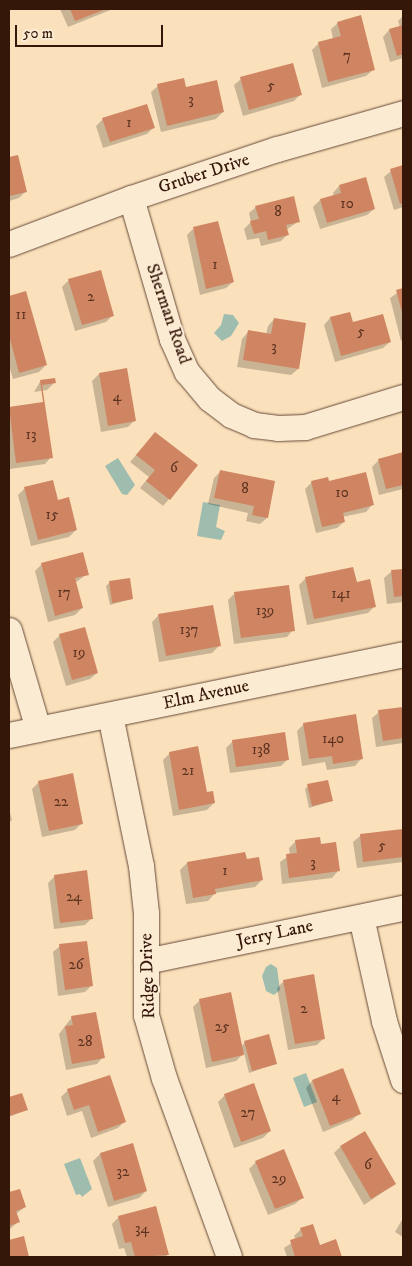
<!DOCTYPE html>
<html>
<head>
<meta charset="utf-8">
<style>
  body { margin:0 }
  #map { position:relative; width:412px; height:1266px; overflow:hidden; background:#fae0bb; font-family:"IM FELL DW Pica",serif }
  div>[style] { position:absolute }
  .water>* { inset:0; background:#9ebdae }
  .shadow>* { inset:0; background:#0003 }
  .building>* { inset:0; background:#cf8562 }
  .roads { filter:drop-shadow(0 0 1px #664936) drop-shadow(0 0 1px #664936) }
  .minor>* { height:25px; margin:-12.5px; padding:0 12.5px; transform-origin:12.5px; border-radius:12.5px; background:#fcebd3 }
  span { translate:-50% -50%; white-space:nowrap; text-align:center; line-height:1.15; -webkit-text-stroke:4.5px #fcebd3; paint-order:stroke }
  .number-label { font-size:15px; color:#5c3220 }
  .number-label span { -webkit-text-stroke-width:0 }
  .street-label { font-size:18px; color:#35170a }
  .frame { position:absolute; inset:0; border:10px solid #35170a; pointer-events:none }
  .scale { position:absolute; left:15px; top:25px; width:148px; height:22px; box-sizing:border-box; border:2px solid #35170a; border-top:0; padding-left:6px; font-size:15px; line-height:18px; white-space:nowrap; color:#35170a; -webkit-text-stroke:4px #fcebd3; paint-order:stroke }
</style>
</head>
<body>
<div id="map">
  <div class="water">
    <div style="clip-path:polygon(224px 314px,233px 315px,239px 323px,231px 336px,222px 341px,214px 333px,221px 325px)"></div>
    <div style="clip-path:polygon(118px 458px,135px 485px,127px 495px,122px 494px,105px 466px)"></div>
    <div style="clip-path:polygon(203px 502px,220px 505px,216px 527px,225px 531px,221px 540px,197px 536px)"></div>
    <div style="clip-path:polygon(271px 964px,277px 968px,280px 990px,274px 995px,266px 991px,262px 976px,266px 967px)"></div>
    <div style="clip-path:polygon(306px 1073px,317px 1102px,304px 1107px,293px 1078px)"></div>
    <div style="clip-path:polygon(80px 1158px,92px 1189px,82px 1197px,80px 1194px,76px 1195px,64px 1164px)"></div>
  </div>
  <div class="shadow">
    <div style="clip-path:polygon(60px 9px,113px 9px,68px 27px)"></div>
    <div style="clip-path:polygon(403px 16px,403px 58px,390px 62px,383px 37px,389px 30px,400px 27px,398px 21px)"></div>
    <div style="clip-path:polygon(338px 23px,373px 70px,366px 76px,322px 88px,312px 50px,319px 43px,333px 39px,331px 29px)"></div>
    <div style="clip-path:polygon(241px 79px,301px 94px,294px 101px,243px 116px,234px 85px)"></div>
    <div style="clip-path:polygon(158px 86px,185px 89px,223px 112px,216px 119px,161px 132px,151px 92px)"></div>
    <div style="clip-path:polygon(103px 119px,154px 127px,147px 134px,103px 148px,96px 126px)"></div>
    <div style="clip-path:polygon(17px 157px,26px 191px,19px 198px,9px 201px,9px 159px)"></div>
    <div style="clip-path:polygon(403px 167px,403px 207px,394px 210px,384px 177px,391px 171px)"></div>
    <div style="clip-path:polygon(339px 186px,374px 209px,367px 215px,320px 229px,313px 207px,320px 200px,334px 196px,333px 193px)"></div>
    <div style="clip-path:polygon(256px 207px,299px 221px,286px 230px,287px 235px,281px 241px,261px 246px,259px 238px,247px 240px,244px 229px,251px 222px,249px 213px)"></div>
    <div style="clip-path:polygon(193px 229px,233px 282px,226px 288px,200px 295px,187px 235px)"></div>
    <div style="clip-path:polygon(69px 280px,113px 315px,106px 322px,75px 331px,62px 287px)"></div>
    <div style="clip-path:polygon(403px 289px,403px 340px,401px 341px,390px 298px)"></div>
    <div style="clip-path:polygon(26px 293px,46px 365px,39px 372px,13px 379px,9px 365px,9px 297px)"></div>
    <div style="clip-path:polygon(330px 318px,352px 324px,390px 342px,383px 348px,335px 362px,324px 325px)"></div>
    <div style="clip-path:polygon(274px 319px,298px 369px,291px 375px,237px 367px,242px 339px,248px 332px,266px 335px,268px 326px)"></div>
    <div style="clip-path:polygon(99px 374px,135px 420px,128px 427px,101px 432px,92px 381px)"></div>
    <div style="clip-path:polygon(40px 382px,54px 383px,47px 390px,34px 392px)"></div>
    <div style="clip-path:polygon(44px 403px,51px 457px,45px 464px,10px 469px,9px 408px)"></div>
    <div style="clip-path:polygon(155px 433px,169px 499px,163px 506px,140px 488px,149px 477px,130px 462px)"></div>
    <div style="clip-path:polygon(403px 453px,403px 489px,379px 495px,372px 467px,379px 460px)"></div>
    <div style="clip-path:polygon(221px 471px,267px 518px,260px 524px,246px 521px,248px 513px,208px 504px,214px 478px)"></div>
    <div style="clip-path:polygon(312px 482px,328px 482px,372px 505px,366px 512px,342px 517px,344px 522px,337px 528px,316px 533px,305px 489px)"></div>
    <div style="clip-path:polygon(25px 488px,57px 501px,76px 530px,69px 537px,31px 546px,18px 495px)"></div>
    <div style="clip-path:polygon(42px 564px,87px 574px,75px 583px,82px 608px,75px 615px,48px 622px,35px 571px)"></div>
    <div style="clip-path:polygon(403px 570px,403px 602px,387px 604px,384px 578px,391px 572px)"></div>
    <div style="clip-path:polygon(306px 578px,356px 583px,375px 606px,368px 613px,307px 625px,299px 585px)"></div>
    <div style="clip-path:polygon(109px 583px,132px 599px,110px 605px,106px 586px)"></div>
    <div style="clip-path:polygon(235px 593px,293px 630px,287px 637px,234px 644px,228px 600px)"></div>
    <div style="clip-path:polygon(159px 615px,219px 646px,212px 653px,159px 662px,152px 622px)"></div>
    <div style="clip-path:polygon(60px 635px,97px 673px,90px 679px,66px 686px,53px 642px)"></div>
    <div style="clip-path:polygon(403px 708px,403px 743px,376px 747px,372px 718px,379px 712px)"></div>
    <div style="clip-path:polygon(304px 724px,361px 759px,355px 766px,327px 770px,325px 762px,302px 766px,297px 731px)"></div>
    <div style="clip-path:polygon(233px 741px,288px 759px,281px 766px,230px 773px,226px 748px)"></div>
    <div style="clip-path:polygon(170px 753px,214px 803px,207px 810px,173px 816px,163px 760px)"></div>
    <div style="clip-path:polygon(39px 782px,82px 823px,75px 830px,42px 837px,32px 789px)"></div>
    <div style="clip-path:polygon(308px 786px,332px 801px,309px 808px,305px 789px)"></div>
    <div style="clip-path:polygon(9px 809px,12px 820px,9px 823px)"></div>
    <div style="clip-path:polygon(403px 830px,403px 862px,357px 868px,353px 842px,360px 836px)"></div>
    <div style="clip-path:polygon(296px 841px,319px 846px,338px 871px,332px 878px,282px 884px,280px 862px,290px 855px,289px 848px)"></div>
    <div style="clip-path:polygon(246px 860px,262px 880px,255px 887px,215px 893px,208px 901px,186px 904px,180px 870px,187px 863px)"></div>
    <div style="clip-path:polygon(55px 876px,92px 918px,85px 925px,54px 929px,48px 883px)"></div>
    <div style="clip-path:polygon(60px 946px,91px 986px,85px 992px,58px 996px,53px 952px)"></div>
    <div style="clip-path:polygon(284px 981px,324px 1038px,317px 1045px,288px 1050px,277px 988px)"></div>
    <div style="clip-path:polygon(200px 1000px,241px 1047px,245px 1042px,275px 1064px,249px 1073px,244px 1053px,236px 1061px,206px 1068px,193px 1007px)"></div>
    <div style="clip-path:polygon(72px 1017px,103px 1057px,97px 1064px,66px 1070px,59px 1034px)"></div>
    <div style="clip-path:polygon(312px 1081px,359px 1114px,352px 1120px,323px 1132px,306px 1088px)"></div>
    <div style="clip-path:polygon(68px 1090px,124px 1122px,118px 1128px,91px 1138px,82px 1111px,67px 1116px,61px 1097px)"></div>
    <div style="clip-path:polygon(21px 1094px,26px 1110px,9px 1117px,9px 1098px)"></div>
    <div style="clip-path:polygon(225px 1095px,270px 1131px,263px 1138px,234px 1148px,218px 1102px)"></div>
    <div style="clip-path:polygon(132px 1144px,146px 1191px,139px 1198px,108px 1207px,93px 1161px,100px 1154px)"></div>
    <div style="clip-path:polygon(340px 1147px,395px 1184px,364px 1205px,334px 1153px)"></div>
    <div style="clip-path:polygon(256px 1162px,302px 1198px,295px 1204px,268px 1215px,249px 1169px)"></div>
    <div style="clip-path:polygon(20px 1190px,25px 1207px,16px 1214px,18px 1222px,9px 1230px,9px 1194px)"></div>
    <div style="clip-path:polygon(119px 1217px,168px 1254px,165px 1257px,127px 1257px,124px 1248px,119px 1249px,112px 1224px)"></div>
    <div style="clip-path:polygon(403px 1218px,403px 1237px,395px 1232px)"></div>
    <div style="clip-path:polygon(301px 1229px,319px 1246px,336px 1241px,341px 1257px,287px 1257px,284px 1248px,296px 1240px,294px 1236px)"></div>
  </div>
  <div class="building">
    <div style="clip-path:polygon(70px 9px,106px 9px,75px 21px)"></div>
    <div style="clip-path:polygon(361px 15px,375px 70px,328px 82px,318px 42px,341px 36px,337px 22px)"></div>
    <div style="clip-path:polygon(403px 25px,403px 54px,397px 56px,389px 29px)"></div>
    <div style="clip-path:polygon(293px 63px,302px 95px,249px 110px,240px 77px)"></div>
    <div style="clip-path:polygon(184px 78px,186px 87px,217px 80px,224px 112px,167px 126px,157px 84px)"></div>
    <div style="clip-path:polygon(147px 104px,155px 128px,110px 142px,102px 118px)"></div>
    <div style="clip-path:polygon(18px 155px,27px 192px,9px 196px,9px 157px)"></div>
    <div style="clip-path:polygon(403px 165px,403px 203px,400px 204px,390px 169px)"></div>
    <div style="clip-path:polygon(366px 177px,375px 209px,327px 223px,320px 199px,341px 193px,339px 185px)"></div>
    <div style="clip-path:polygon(294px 196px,300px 222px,286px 225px,289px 235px,268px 240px,266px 231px,254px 234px,250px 221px,259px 219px,255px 206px)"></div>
    <div style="clip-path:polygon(218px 221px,234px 282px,206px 289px,193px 227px)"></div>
    <div style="clip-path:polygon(101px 270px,114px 316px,82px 325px,68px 279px)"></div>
    <div style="clip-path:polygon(403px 288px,403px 316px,396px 290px)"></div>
    <div style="clip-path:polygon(26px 291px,47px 365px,19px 373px,9px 335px,9px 296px)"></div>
    <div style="clip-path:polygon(350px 312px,353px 322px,383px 314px,391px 342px,341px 356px,330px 317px)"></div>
    <div style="clip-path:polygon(274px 318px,306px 323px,299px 369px,243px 360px,248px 330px,271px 334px)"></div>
    <div style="clip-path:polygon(127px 368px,136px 421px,108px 426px,99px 373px)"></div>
    <div style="clip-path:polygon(55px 378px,56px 383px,42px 385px,53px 458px,16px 463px,9px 407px,43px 402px,40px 380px)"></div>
    <div style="clip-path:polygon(155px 432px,198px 465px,170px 500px,146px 481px,155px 470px,136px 455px)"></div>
    <div style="clip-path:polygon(403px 452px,403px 485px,386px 489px,378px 459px)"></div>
    <div style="clip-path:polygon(220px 470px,275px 481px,268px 518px,252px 515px,254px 506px,214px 498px)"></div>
    <div style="clip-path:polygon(366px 472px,374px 505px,343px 513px,345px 522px,322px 527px,311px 481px,328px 477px,329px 481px)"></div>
    <div style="clip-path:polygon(53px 480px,58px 500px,69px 497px,77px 530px,38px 540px,24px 487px)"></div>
    <div style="clip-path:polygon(83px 552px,89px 575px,75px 578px,83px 608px,55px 616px,41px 563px)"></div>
    <div style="clip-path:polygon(353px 567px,357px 582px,370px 579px,376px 607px,314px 619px,305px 577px)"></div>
    <div style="clip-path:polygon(403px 569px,403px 596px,394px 597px,391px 570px)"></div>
    <div style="clip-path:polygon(130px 578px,133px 599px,112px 603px,109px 581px)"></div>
    <div style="clip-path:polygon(289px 585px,295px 631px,241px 638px,234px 592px)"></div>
    <div style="clip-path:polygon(213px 605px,221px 646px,166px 656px,158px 614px)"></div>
    <div style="clip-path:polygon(85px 627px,98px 673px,72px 680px,59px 634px)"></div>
    <div style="clip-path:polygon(403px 707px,403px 738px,383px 741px,378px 710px)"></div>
    <div style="clip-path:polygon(356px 714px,363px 759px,333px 764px,332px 756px,309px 759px,303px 723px)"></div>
    <div style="clip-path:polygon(285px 732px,289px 760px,236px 767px,232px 740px)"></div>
    <div style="clip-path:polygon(198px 746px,207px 792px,213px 791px,215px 803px,179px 810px,169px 752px)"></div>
    <div style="clip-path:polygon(73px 773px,83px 824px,49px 831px,38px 781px)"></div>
    <div style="clip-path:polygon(328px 780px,333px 801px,312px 806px,307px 784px)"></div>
    <div style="clip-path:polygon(403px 829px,403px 857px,363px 862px,360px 834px)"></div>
    <div style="clip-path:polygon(320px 837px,321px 844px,336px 842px,340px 871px,289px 878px,286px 854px,297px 853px,295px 840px)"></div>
    <div style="clip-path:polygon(245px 852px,247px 859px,259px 857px,263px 880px,215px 889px,216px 894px,193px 898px,187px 862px)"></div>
    <div style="clip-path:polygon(87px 870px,93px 919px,60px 923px,54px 875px)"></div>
    <div style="clip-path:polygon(87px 941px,93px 986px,65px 990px,59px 944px)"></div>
    <div style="clip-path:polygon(314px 974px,325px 1039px,295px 1044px,283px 980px)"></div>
    <div style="clip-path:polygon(231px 992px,244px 1055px,212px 1062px,199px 999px)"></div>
    <div style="clip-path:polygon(96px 1012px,105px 1058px,72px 1064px,65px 1026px,73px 1025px,71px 1016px)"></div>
    <div style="clip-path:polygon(269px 1034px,277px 1064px,252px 1071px,244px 1041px)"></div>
    <div style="clip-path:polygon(343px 1068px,361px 1114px,330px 1126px,312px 1080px)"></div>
    <div style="clip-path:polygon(110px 1075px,126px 1122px,98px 1132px,89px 1105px,74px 1110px,67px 1089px)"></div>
    <div style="clip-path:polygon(254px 1083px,271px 1131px,241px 1142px,224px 1094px)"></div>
    <div style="clip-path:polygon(22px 1093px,28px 1110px,9px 1116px,9px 1097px)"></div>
    <div style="clip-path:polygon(365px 1131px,396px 1184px,371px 1199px,340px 1146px)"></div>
    <div style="clip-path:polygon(133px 1143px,147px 1191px,114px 1201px,100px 1153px)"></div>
    <div style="clip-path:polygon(284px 1149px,304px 1198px,275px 1209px,255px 1161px)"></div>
    <div style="clip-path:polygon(20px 1189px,26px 1207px,16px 1211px,20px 1222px,9px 1226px,9px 1192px)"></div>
    <div style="clip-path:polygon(156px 1206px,169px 1255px,135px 1257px,131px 1242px,125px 1243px,118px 1216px)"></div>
    <div style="clip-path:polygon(313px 1224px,320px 1245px,336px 1239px,342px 1257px,295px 1257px,290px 1240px,303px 1236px,300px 1228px)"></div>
    <div style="clip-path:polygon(24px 1236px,29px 1257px,9px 1257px,9px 1240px)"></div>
  </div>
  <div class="roads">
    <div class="minor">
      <div style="left:131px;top:198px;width:147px;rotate:73.8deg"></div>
      <div style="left:172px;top:339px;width:36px;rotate:66deg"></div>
      <div style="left:187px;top:372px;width:35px;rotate:50deg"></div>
      <div style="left:210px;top:399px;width:26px;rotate:37deg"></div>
      <div style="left:231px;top:415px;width:25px;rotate:23deg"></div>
      <div style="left:254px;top:425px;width:24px;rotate:7deg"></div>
      <div style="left:278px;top:428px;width:27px;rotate:-2deg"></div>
      <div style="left:305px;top:427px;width:102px;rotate:-17deg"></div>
      <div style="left:9px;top:244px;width:130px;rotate:-20.7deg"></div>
      <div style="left:131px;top:198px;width:154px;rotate:-18.6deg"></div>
      <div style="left:277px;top:149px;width:131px;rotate:-15.9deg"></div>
      <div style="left:9px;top:630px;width:103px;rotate:73.7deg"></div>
      <div style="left:110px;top:715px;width:154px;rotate:78.4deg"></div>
      <div style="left:141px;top:866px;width:47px;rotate:83.9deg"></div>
      <div style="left:146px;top:913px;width:102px;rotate:90deg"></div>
      <div style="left:146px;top:1015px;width:66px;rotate:74.1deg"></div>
      <div style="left:164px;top:1078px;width:190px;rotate:70deg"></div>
      <div style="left:9px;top:735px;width:402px;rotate:-11.6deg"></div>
      <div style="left:361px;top:917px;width:107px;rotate:77.5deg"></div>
      <div style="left:384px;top:1021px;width:62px;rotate:72.1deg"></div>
      <div style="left:146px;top:961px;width:262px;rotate:-11.7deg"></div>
    </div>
  </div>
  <div class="number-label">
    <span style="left:347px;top:56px">7</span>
    <span style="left:271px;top:86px">5</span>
    <span style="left:191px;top:100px">3</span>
    <span style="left:129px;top:123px">1</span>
    <span style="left:347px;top:204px">10</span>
    <span style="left:278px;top:212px">8</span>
    <span style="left:215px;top:265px">1</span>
    <span style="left:91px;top:297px">2</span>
    <span style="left:21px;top:315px">11</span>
    <span style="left:361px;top:332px">5</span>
    <span style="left:274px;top:347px">3</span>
    <span style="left:117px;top:397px">4</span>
    <span style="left:31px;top:435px">13</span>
    <span style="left:174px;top:468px">6</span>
    <span style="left:245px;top:489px">8</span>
    <span style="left:342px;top:493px">10</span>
    <span style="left:52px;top:515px">15</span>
    <span style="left:64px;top:593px">17</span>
    <span style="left:341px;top:594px">141</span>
    <span style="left:265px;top:611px">139</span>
    <span style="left:189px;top:630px">137</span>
    <span style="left:79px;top:653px">19</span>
    <span style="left:333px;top:739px">140</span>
    <span style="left:261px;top:750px">138</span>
    <span style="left:188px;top:771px">21</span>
    <span style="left:61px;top:802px">22</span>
    <span style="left:382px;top:846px">5</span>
    <span style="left:313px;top:863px">3</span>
    <span style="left:225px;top:871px">1</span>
    <span style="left:74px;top:897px">24</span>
    <span style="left:76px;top:965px">26</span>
    <span style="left:304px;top:1009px">2</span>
    <span style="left:222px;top:1027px">25</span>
    <span style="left:85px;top:1042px">28</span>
    <span style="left:336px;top:1097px">4</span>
    <span style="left:248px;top:1113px">27</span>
    <span style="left:368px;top:1165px">6</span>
    <span style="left:123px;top:1172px">32</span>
    <span style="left:279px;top:1179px">29</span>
    <span style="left:142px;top:1229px">34</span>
  </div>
  <div class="street-label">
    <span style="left:204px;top:174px;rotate:-18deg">Gruber Drive</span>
    <span style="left:168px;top:314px;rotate:71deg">Sherman Road</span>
    <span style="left:206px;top:695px;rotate:-12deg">Elm Avenue</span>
    <span style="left:275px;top:934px;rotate:-12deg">Jerry Lane</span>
    <span style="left:148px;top:976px;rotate:-92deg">Ridge Drive</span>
  </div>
  <div class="frame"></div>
  <div class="scale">50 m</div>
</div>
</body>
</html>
